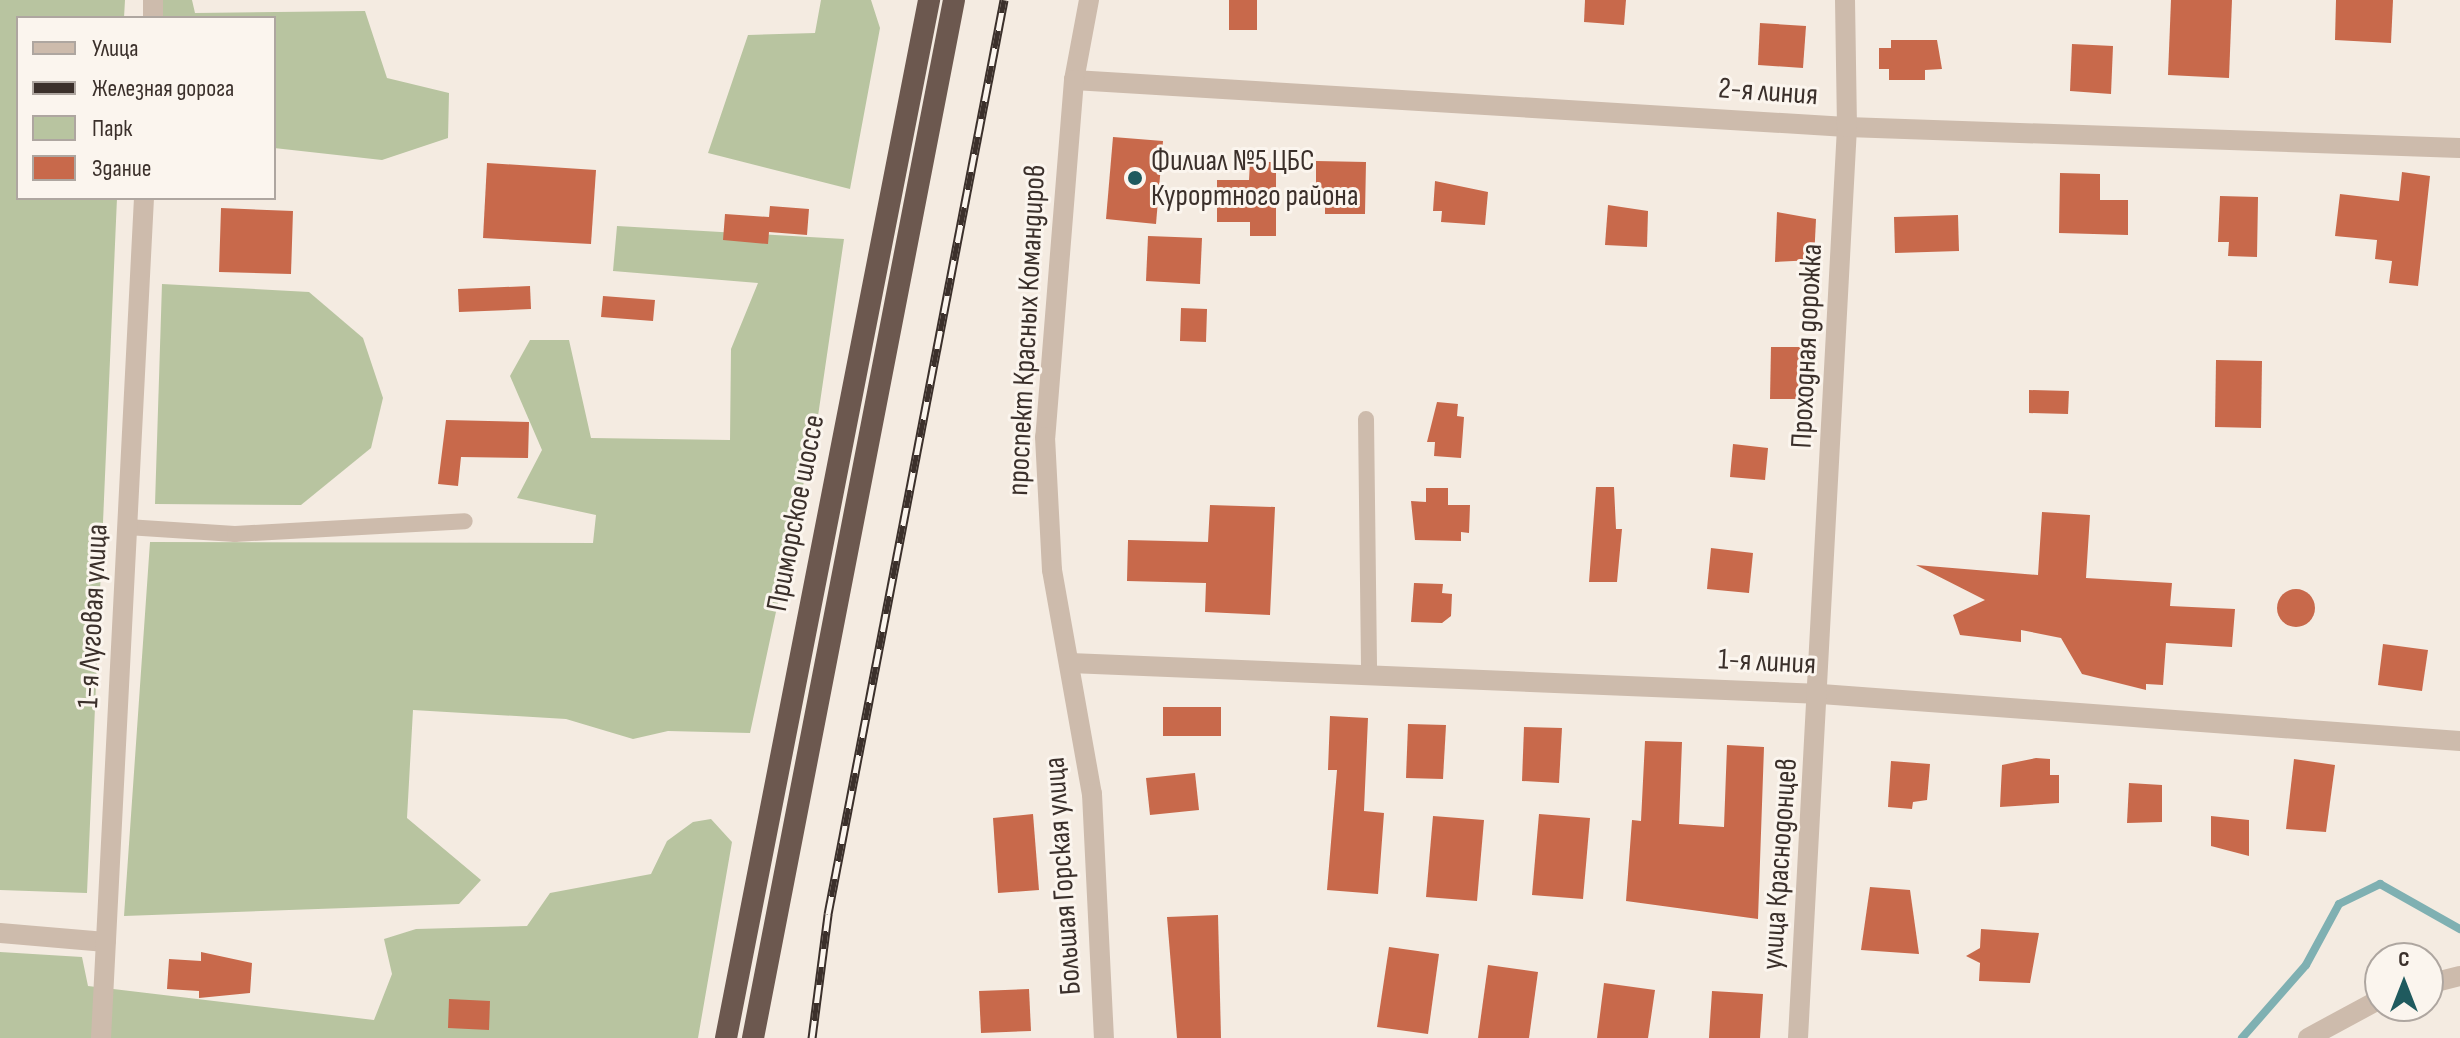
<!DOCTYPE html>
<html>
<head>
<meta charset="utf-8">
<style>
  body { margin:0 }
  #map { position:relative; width:2460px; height:1038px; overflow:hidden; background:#f4ebe1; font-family:"Sofia Sans Condensed",sans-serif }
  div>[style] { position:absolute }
  .green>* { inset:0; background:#b8c4a0 }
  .stream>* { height:8px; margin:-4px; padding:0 4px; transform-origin:4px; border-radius:4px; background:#7fb0b2 }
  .building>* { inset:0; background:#c8694b }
  .round { border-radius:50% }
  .service>* { height:16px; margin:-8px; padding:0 8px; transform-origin:8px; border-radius:8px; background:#cdbbac }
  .minor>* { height:20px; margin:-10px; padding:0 10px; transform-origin:10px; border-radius:10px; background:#cdbbac }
  .tertiary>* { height:20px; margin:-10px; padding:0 10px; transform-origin:10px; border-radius:10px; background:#cdbbac }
  .trunk>* { height:22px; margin:-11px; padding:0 11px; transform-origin:11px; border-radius:11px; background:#6c584f }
  .rail>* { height:9px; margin-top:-4.5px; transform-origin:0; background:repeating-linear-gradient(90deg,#fbf5ee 0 18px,#3b302b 0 36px); box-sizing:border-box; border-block:2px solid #3b302b }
  .dots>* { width:22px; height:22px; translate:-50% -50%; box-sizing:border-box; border:4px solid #fbf5ee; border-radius:50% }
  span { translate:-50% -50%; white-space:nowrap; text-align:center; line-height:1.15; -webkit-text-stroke:6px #fbf5ee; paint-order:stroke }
  .street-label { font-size:30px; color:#3b302b }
  .poi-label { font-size:30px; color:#3b302b }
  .left { translate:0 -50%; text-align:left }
  .legend { position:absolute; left:16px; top:16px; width:260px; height:184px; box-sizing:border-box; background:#fbf5ee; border:2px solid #aea6a0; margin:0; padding:10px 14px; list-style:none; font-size:24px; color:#3b302b }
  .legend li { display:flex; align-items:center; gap:16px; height:40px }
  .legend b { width:40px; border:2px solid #aea6a0 }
  .north { position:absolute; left:2364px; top:942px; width:80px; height:80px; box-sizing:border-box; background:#fbf5ee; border:2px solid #aea6a0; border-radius:50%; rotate:0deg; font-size:22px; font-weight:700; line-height:32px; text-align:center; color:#3b302b }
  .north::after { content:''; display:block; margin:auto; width:28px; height:36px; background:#1f5a5e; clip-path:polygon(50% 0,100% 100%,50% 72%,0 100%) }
</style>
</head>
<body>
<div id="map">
  <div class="green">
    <div style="clip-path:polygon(0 0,125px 0,124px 18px,18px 18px,18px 198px,117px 198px,87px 893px,0 890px)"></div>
    <div style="clip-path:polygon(163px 0,192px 0,195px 13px,365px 11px,387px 78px,449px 93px,448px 138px,382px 160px,274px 148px,274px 18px,163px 18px)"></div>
    <div style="clip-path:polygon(821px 0,871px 0,880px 28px,850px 189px,708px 153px,748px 35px,815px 33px)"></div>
    <div style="clip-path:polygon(617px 226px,844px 239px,818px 416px,750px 733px,668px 731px,633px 739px,566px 719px,413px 710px,407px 818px,481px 880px,459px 904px,124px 916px,150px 542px,593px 543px,596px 515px,517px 498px,542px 450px,510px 376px,530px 340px,569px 340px,591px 438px,730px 440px,731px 349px,758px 283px,613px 271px)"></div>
    <div style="clip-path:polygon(162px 284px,309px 292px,363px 338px,383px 398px,371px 448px,301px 505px,155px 504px)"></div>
    <div style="clip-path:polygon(711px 819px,732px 842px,698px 1038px,0 1038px,0 952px,82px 957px,88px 986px,374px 1020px,392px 974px,384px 939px,416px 929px,527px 926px,550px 893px,651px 874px,667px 841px,693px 822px)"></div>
  </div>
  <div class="stream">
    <div style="left:2242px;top:1038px;width:97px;rotate:-48.8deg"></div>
    <div style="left:2306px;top:965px;width:69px;rotate:-61.6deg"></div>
    <div style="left:2339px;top:904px;width:46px;rotate:-26deg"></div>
    <div style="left:2380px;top:884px;width:92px;rotate:29.4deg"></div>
  </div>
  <div class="building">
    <div style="clip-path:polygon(1229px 0,1257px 0,1257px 30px,1229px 30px)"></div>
    <div style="clip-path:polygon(1585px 0,1626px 0,1624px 25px,1584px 22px)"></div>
    <div style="clip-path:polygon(2171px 0,2232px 0,2229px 78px,2168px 75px)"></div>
    <div style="clip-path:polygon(2336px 0,2393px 0,2391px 43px,2335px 40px)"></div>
    <div style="clip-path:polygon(1760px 23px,1806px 26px,1803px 68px,1758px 65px)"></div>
    <div style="clip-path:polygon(1891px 40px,1937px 40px,1942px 69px,1925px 70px,1925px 80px,1889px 80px,1889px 69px,1879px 69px,1879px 48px,1891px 48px)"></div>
    <div style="clip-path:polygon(2072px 44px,2113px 46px,2111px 94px,2070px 91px)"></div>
    <div style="clip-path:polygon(1113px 137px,1163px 141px,1156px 224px,1106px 219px)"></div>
    <div style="clip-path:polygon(1316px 161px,1366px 162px,1365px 214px,1325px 214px,1325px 200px,1316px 200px)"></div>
    <div style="clip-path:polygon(1250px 162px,1276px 162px,1276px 236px,1250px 236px,1250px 222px,1217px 222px,1217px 180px,1249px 180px)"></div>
    <div style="clip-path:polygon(487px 163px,596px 170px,591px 244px,483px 238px)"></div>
    <div style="clip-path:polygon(2402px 172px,2430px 176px,2418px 286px,2389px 283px,2392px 261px,2375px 259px,2377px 240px,2335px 236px,2340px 194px,2399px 201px)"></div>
    <div style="clip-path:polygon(2060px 173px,2100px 174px,2100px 200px,2128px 200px,2128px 235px,2059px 233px)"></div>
    <div style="clip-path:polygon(1435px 181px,1488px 192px,1485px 225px,1441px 222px,1442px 211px,1433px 211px)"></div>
    <div style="clip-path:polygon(2220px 196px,2258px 197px,2257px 257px,2228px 256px,2229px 242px,2218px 242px)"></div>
    <div style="clip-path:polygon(1608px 205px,1648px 211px,1647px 247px,1605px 245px)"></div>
    <div style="clip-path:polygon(770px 206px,809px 209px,807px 235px,769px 232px,768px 244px,723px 240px,725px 214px,769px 217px)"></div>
    <div style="clip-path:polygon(221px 208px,293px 211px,291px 274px,219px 272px)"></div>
    <div style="clip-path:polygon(1777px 212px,1816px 219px,1814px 260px,1775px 262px)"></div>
    <div style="clip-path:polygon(1958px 215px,1959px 251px,1895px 253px,1894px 217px)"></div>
    <div style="clip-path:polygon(1148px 236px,1202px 238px,1200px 284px,1146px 281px)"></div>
    <div style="clip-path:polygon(530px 286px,531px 309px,459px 312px,458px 289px)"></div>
    <div style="clip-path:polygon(603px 296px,655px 300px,653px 321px,601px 317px)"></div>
    <div style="clip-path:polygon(1181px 308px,1207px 309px,1206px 342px,1180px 341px)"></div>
    <div style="clip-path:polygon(1771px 347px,1802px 347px,1801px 399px,1770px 399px)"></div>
    <div style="clip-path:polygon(2216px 360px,2262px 361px,2261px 428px,2215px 427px)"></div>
    <div style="clip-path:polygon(2029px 390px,2069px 391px,2068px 414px,2029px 413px)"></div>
    <div style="clip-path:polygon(1437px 402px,1458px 404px,1457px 416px,1464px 417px,1461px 458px,1434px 456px,1435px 442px,1427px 442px)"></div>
    <div style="clip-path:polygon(446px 420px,529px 422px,528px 458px,461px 457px,458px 486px,438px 484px)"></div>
    <div style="clip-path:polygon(1733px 444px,1768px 448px,1765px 480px,1730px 477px)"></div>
    <div style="clip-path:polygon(1596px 487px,1614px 487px,1616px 529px,1622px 529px,1617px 582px,1589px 582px)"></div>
    <div style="clip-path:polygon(1426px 488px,1448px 488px,1448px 505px,1470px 505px,1469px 533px,1461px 532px,1461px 541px,1415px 540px,1411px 501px,1426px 502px)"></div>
    <div style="clip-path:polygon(1210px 505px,1275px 507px,1270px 615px,1205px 612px,1206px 583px,1127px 581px,1128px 540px,1208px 542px)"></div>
    <div style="clip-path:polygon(2042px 512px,2090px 515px,2086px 578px,2172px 583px,2170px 606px,2235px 609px,2232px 647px,2166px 643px,2163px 685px,2146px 684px,2146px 690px,2082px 674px,2061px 638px,2021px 630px,2021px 642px,1960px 635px,1953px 615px,1985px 600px,1916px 565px,2038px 575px)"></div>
    <div style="clip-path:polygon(1711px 548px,1753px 553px,1749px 593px,1707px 589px)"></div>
    <div style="clip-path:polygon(1414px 583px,1443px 584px,1442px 593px,1452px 594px,1451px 616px,1442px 623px,1411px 622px)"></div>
    <div class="round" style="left:2277px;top:589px;width:38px;height:38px"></div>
    <div style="clip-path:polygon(2383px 644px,2428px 650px,2422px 691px,2378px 685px)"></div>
    <div style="clip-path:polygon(1163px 707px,1221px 707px,1221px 736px,1163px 736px)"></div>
    <div style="clip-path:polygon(1330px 716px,1368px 718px,1364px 811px,1384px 813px,1378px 894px,1327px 890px,1337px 770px,1328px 770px)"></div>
    <div style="clip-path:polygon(1408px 724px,1446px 725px,1443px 779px,1406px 778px)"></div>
    <div style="clip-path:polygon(1524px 727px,1562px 728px,1559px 783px,1522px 781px)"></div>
    <div style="clip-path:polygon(1645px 741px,1682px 742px,1679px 824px,1724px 827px,1727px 745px,1764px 747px,1758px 919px,1626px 901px,1632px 820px,1641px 821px)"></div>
    <div style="clip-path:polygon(2036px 758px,2050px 759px,2050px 775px,2059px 775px,2059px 803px,2000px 807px,2002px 765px)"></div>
    <div style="clip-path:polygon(2294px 759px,2335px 765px,2326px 832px,2286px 829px)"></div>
    <div style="clip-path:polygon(1891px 761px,1930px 764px,1927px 800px,1913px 802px,1912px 809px,1888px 807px)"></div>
    <div style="clip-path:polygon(1195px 773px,1199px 810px,1150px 815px,1146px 778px)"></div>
    <div style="clip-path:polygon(2129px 783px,2162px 785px,2162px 822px,2127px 823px)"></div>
    <div style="clip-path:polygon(1033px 814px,1039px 890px,998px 893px,993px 818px)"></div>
    <div style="clip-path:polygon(1539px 814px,1590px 818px,1583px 899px,1532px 895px)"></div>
    <div style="clip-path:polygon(1433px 816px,1484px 820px,1477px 901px,1426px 897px)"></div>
    <div style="clip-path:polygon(2211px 816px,2249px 820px,2249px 856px,2211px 846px)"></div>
    <div style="clip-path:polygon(1870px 887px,1910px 890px,1919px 954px,1861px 950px)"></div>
    <div style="clip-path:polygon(1218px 915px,1221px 1038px,1177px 1038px,1167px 917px)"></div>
    <div style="clip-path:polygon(1981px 929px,2039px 933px,2030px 983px,1979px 981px,1980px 963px,1966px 956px,1980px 948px)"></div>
    <div style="clip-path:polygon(1389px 947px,1439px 954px,1428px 1034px,1377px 1027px)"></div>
    <div style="clip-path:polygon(201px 952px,252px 963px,250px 993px,199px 998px,199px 991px,167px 989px,169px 959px,201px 961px)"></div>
    <div style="clip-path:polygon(1488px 965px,1538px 972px,1529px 1038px,1478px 1038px)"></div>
    <div style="clip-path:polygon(1604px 983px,1655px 990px,1648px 1038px,1597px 1038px)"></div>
    <div style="clip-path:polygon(1029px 989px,1031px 1031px,981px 1033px,979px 991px)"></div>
    <div style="clip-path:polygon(1712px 991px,1763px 994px,1760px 1038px,1709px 1038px)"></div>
    <div style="clip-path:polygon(449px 999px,490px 1001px,489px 1030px,448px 1028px)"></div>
  </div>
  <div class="service">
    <div style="left:1366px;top:419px;width:256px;rotate:89.3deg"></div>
    <div style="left:127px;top:527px;width:108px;rotate:3.7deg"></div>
    <div style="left:235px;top:534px;width:230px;rotate:-3.2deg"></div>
  </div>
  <div class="minor">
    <div style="left:153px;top:18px;width:18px;rotate:-90deg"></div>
    <div style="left:1074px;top:80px;width:774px;rotate:3.48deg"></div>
    <div style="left:1847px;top:127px;width:613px;rotate:1.96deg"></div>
    <div style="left:1070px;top:663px;width:752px;rotate:2.36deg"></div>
    <div style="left:1821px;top:694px;width:641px;rotate:4.21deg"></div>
    <div style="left:0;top:933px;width:106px;rotate:4.9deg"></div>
    <div style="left:2428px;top:984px;width:33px;rotate:-14deg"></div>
    <div style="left:101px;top:1038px;width:841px;rotate:-87.07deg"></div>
    <div style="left:1798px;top:1038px;width:912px;rotate:-86.92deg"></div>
    <div style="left:1847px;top:127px;width:127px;rotate:-90.9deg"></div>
    <div style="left:2308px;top:1038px;width:82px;rotate:-28.4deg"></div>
  </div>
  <div class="tertiary">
    <div style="left:1089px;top:0;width:81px;rotate:100.6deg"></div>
    <div style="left:1074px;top:80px;width:358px;rotate:94.6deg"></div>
    <div style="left:1045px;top:437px;width:133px;rotate:87deg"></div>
    <div style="left:1052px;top:570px;width:228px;rotate:79.9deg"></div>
    <div style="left:1092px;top:794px;width:244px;rotate:87.2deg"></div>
  </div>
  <div class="trunk">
    <div style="left:726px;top:1038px;width:1058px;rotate:-78.93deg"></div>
    <div style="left:753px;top:1038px;width:1057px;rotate:-79.04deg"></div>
  </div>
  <div class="rail">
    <div style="left:812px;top:1038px;width:125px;rotate:-82.6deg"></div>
    <div style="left:828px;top:914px;width:931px;rotate:-79.1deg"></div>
  </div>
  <div class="dots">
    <div style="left:1135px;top:178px;background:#1f5a5e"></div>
  </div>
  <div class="street-label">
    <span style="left:1768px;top:92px;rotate:4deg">2-я линия</span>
    <span style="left:1027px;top:330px;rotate:-87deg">проспект Красных Командиров</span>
    <span style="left:1807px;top:346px;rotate:-87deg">Проходная дорожка</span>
    <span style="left:796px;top:513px;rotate:-79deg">Приморское шоссе</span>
    <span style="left:93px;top:616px;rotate:-87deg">1-я Луговая улица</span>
    <span style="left:1767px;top:662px;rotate:3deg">1-я линия</span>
    <span style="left:1780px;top:864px;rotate:-86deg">улица Краснодонцев</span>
    <span style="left:1063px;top:876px;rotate:-94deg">Большая Горская улица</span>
  </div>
  <div class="poi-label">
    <span class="left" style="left:1151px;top:178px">Филиал №5 ЦБС<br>Курортного района</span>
  </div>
  <ul class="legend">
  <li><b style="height:10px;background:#cdbbac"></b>Улица</li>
  <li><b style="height:10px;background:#3b302b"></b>Железная дорога</li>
  <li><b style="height:22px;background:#b8c4a0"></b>Парк</li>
  <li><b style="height:22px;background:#c8694b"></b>Здание</li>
  </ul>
  <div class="north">С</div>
</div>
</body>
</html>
